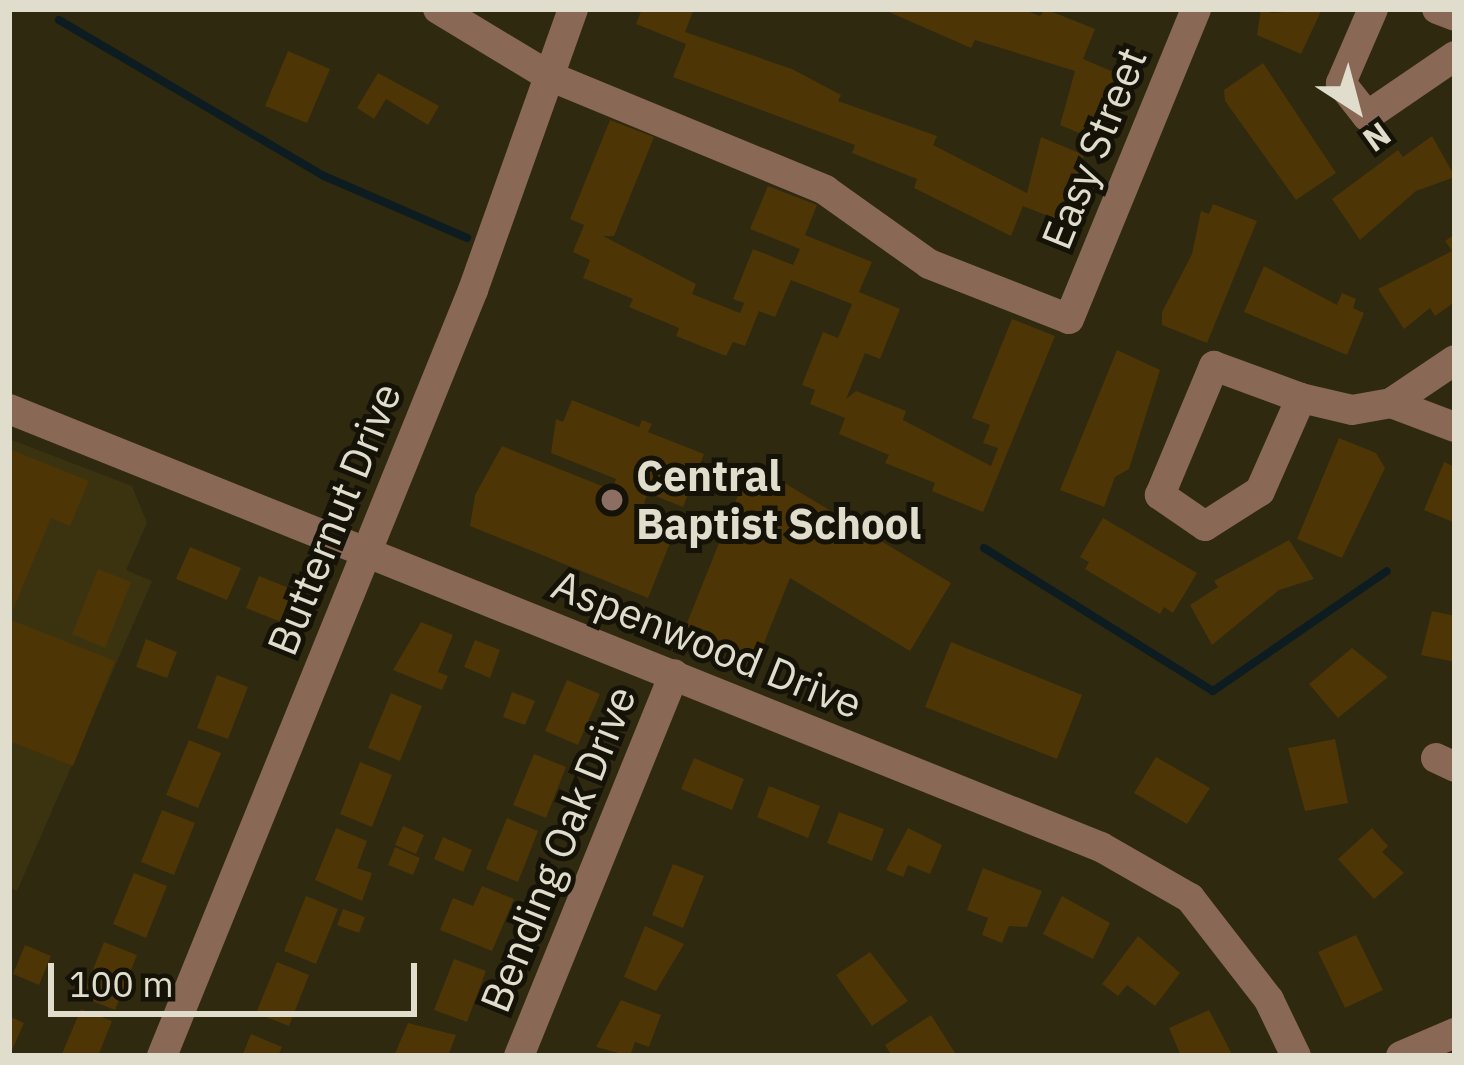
<!DOCTYPE html>
<html>
<head>
<meta charset="utf-8">
<style>
  body { margin:0 }
  #map { position:relative; width:1464px; height:1065px; overflow:hidden; background:#2f290f; font-family:"IBM Plex Sans",sans-serif }
  div>[style] { position:absolute }
  .built>* { inset:0; background:#3b3310 }
  .stream>* { height:8px; margin:-4px; padding:0 4px; transform-origin:4px; border-radius:4px; background:#0d1c21 }
  .building>* { inset:0; background:#4d3506 }
  .minor>* { height:30px; margin:-15px; padding:0 15px; transform-origin:15px; border-radius:15px; background:#896856 }
  .dots>* { width:33px; height:33px; translate:-50% -50%; box-sizing:border-box; border:6px solid #151207; border-radius:50% }
  span { translate:-50% -50%; white-space:nowrap; text-align:center; line-height:1.15; -webkit-text-stroke:10px #151207; paint-order:stroke }
  .street-label { font-size:42px; color:#e0ddcd }
  .poi-label { font-size:42px; color:#e0ddcd; font-weight:700 }
  .left { translate:0 -50%; text-align:left }
  .frame { position:absolute; inset:0; border:12px solid #e0ddcd; pointer-events:none }
  .north { position:absolute; left:1296px; top:48px; width:120px; height:120px; -webkit-text-stroke:9px #151207; paint-order:stroke; rotate:144deg; font-size:33px; font-weight:700; line-height:48px; text-align:center; color:#e0ddcd }
  .north::after { content:''; display:block; margin:auto; width:42px; height:54px; background:#e0ddcd; clip-path:polygon(50% 0,100% 100%,50% 72%,0 100%) }
  .scale { position:absolute; left:48px; top:963px; width:369px; height:54px; box-sizing:border-box; border:6px solid #e0ddcd; border-top:0; padding-left:15px; font-size:36px; line-height:42px; white-space:nowrap; color:#e0ddcd; -webkit-text-stroke:9px #151207; paint-order:stroke }
</style>
</head>
<body>
<div id="map">
  <div class="built">
    <div style="clip-path:polygon(9px 439px,132px 486px,147px 523px,126px 570px,152px 581px,17px 891px,9px 887px)"></div>
  </div>
  <div class="stream">
    <div style="left:59px;top:20px;width:308px;rotate:30.5deg"></div>
    <div style="left:324px;top:176px;width:156px;rotate:23.4deg"></div>
    <div style="left:984px;top:548px;width:270px;rotate:32deg"></div>
    <div style="left:1213px;top:691px;width:211px;rotate:-34.6deg"></div>
  </div>
  <div class="building">
    <div style="clip-path:polygon(642px 9px,694px 9px,685px 32px,792px 69px,841px 95px,838px 101px,937px 136px,933px 145px,1027px 193px,1041px 137px,1084px 155px,1063px 222px,1023px 206px,1011px 236px,914px 188px,917px 179px,852px 153px,855px 145px,673px 77px,686px 44px,636px 24px)"></div>
    <div style="clip-path:polygon(882px 9px,1022px 9px,1040px 16px,1045px 9px,1095px 29px,1083px 59px,1123px 76px,1091px 138px,1060px 125px,1075px 71px,975px 40px,971px 48px)"></div>
    <div style="clip-path:polygon(1261px 9px,1272px 13px,1322px 9px,1301px 54px,1257px 35px)"></div>
    <div style="clip-path:polygon(288px 51px,330px 69px,307px 123px,265px 106px)"></div>
    <div style="clip-path:polygon(1263px 63px,1336px 173px,1296px 200px,1225px 101px,1224px 90px)"></div>
    <div style="clip-path:polygon(378px 73px,439px 106px,428px 125px,386px 99px,374px 119px,357px 108px)"></div>
    <div style="clip-path:polygon(610px 120px,654px 137px,614px 236px,603px 236px,696px 284px,692px 294px,740px 313px,744px 303px,733px 299px,753px 249px,793px 265px,800px 249px,750px 229px,768px 186px,817px 205px,805px 235px,872px 262px,859px 292px,900px 309px,880px 359px,865px 353px,846px 399px,856px 391px,906px 411px,903px 420px,991px 466px,998px 448px,983px 443px,990px 425px,972px 418px,1012px 319px,1055px 336px,983px 512px,932px 491px,935px 483px,885px 463px,889px 455px,839px 434px,845px 418px,810px 404px,815px 390px,802px 385px,823px 332px,838px 338px,852px 304px,791px 280px,775px 317px,759px 311px,745px 346px,733px 342px,726px 356px,676px 336px,679px 328px,629px 307px,633px 299px,583px 278px,590px 260px,573px 252px,584px 225px,570px 219px)"></div>
    <div style="clip-path:polygon(1432px 136px,1455px 177px,1416px 191px,1360px 240px,1332px 199px,1398px 150px,1403px 157px)"></div>
    <div style="clip-path:polygon(1213px 204px,1257px 221px,1207px 343px,1162px 325px,1162px 312px,1192px 254px,1201px 211px,1209px 214px)"></div>
    <div style="clip-path:polygon(1455px 234px,1455px 302px,1435px 316px,1430px 308px,1404px 329px,1378px 289px,1452px 251px,1445px 241px)"></div>
    <div style="clip-path:polygon(1264px 266px,1337px 305px,1342px 293px,1356px 299px,1353px 308px,1364px 313px,1347px 355px,1244px 312px)"></div>
    <div style="clip-path:polygon(1117px 350px,1160px 370px,1129px 469px,1115px 477px,1104px 507px,1060px 490px)"></div>
    <div style="clip-path:polygon(572px 400px,639px 427px,642px 420px,652px 424px,648px 432px,704px 454px,683px 507px,648px 493px,644px 503px,680px 518px,648px 598px,470px 526px,475px 495px,502px 446px,612px 490px,616px 479px,551px 453px,556px 419px,563px 422px)"></div>
    <div style="clip-path:polygon(1339px 438px,1376px 453px,1385px 468px,1342px 558px,1297px 539px)"></div>
    <div style="clip-path:polygon(9px 449px,89px 481px,70px 526px,51px 518px,13px 610px)"></div>
    <div style="clip-path:polygon(1444px 462px,1455px 467px,1455px 523px,1424px 510px)"></div>
    <div style="clip-path:polygon(751px 463px,951px 583px,910px 651px,790px 578px,758px 658px,685px 628px)"></div>
    <div style="clip-path:polygon(1103px 518px,1197px 573px,1173px 613px,1164px 607px,1160px 614px,1085px 569px,1089px 562px,1080px 557px)"></div>
    <div style="clip-path:polygon(1289px 540px,1314px 579px,1279px 590px,1212px 645px,1190px 605px,1218px 587px,1214px 581px)"></div>
    <div style="clip-path:polygon(190px 547px,241px 568px,227px 600px,176px 579px)"></div>
    <div style="clip-path:polygon(98px 569px,131px 582px,105px 648px,72px 634px)"></div>
    <div style="clip-path:polygon(259px 576px,314px 598px,301px 630px,246px 608px)"></div>
    <div style="clip-path:polygon(1432px 611px,1455px 616px,1455px 662px,1421px 655px)"></div>
    <div style="clip-path:polygon(9px 619px,115px 661px,73px 766px,9px 741px)"></div>
    <div style="clip-path:polygon(421px 622px,453px 635px,438px 672px,448px 676px,442px 690px,393px 670px)"></div>
    <div style="clip-path:polygon(146px 639px,177px 652px,167px 678px,136px 667px)"></div>
    <div style="clip-path:polygon(475px 640px,500px 650px,490px 678px,464px 667px)"></div>
    <div style="clip-path:polygon(951px 642px,1082px 695px,1057px 759px,925px 707px)"></div>
    <div style="clip-path:polygon(1352px 648px,1388px 677px,1338px 718px,1309px 684px)"></div>
    <div style="clip-path:polygon(217px 675px,248px 687px,228px 739px,197px 728px)"></div>
    <div style="clip-path:polygon(567px 680px,600px 694px,578px 745px,545px 731px)"></div>
    <div style="clip-path:polygon(512px 692px,535px 701px,525px 725px,503px 717px)"></div>
    <div style="clip-path:polygon(391px 693px,422px 706px,400px 761px,368px 748px)"></div>
    <div style="clip-path:polygon(1335px 739px,1348px 803px,1305px 811px,1288px 748px)"></div>
    <div style="clip-path:polygon(189px 740px,221px 753px,198px 808px,166px 795px)"></div>
    <div style="clip-path:polygon(534px 754px,566px 767px,546px 818px,513px 805px)"></div>
    <div style="clip-path:polygon(1156px 757px,1210px 788px,1187px 824px,1134px 793px)"></div>
    <div style="clip-path:polygon(694px 758px,744px 779px,732px 810px,681px 789px)"></div>
    <div style="clip-path:polygon(360px 762px,392px 775px,372px 827px,340px 814px)"></div>
    <div style="clip-path:polygon(769px 786px,820px 806px,808px 838px,757px 817px)"></div>
    <div style="clip-path:polygon(162px 810px,195px 823px,174px 875px,141px 862px)"></div>
    <div style="clip-path:polygon(839px 812px,884px 829px,872px 861px,827px 843px)"></div>
    <div style="clip-path:polygon(507px 818px,538px 831px,518px 882px,486px 869px)"></div>
    <div style="clip-path:polygon(403px 826px,424px 835px,416px 854px,395px 845px)"></div>
    <div style="clip-path:polygon(336px 828px,367px 841px,357px 868px,372px 873px,362px 901px,315px 880px)"></div>
    <div style="clip-path:polygon(908px 828px,942px 845px,930px 874px,908px 865px,903px 877px,886px 870px)"></div>
    <div style="clip-path:polygon(1372px 828px,1388px 846px,1382px 852px,1404px 873px,1374px 899px,1338px 859px)"></div>
    <div style="clip-path:polygon(443px 837px,472px 850px,463px 872px,434px 859px)"></div>
    <div style="clip-path:polygon(395px 847px,420px 858px,413px 875px,388px 865px)"></div>
    <div style="clip-path:polygon(673px 864px,704px 876px,683px 928px,652px 915px)"></div>
    <div style="clip-path:polygon(983px 868px,1042px 891px,1027px 927px,1009px 926px,1002px 943px,982px 935px,988px 918px,967px 910px)"></div>
    <div style="clip-path:polygon(134px 873px,167px 886px,146px 938px,113px 924px)"></div>
    <div style="clip-path:polygon(482px 886px,514px 899px,492px 951px,440px 930px,453px 898px,473px 906px)"></div>
    <div style="clip-path:polygon(306px 896px,338px 909px,316px 964px,284px 951px)"></div>
    <div style="clip-path:polygon(1062px 896px,1110px 923px,1093px 959px,1043px 934px)"></div>
    <div style="clip-path:polygon(343px 909px,365px 917px,359px 933px,337px 925px)"></div>
    <div style="clip-path:polygon(645px 926px,684px 944px,656px 991px,624px 977px)"></div>
    <div style="clip-path:polygon(1356px 935px,1383px 990px,1345px 1008px,1318px 952px)"></div>
    <div style="clip-path:polygon(1138px 936px,1180px 973px,1155px 1006px,1127px 985px,1118px 996px,1102px 984px)"></div>
    <div style="clip-path:polygon(104px 942px,137px 955px,115px 1010px,82px 997px)"></div>
    <div style="clip-path:polygon(25px 945px,51px 956px,39px 985px,13px 974px)"></div>
    <div style="clip-path:polygon(870px 952px,908px 1001px,872px 1026px,836px 975px)"></div>
    <div style="clip-path:polygon(454px 959px,486px 971px,467px 1022px,434px 1010px)"></div>
    <div style="clip-path:polygon(277px 962px,309px 975px,289px 1026px,256px 1013px)"></div>
    <div style="clip-path:polygon(621px 1000px,661px 1015px,649px 1047px,635px 1042px,630px 1056px,596px 1047px)"></div>
    <div style="clip-path:polygon(81px 1009px,112px 1021px,98px 1056px,61px 1056px)"></div>
    <div style="clip-path:polygon(1209px 1010px,1233px 1056px,1181px 1056px,1169px 1028px)"></div>
    <div style="clip-path:polygon(931px 1015px,957px 1056px,892px 1056px,885px 1045px)"></div>
    <div style="clip-path:polygon(9px 1016px,24px 1023px,12px 1050px,9px 1048px)"></div>
    <div style="clip-path:polygon(408px 1023px,456px 1035px,448px 1056px,394px 1056px)"></div>
    <div style="clip-path:polygon(251px 1034px,282px 1047px,278px 1056px,242px 1056px)"></div>
  </div>
  <div class="minor">
    <div style="left:438px;top:9px;width:130px;rotate:31.1deg"></div>
    <div style="left:549px;top:76px;width:299px;rotate:22.4deg"></div>
    <div style="left:825px;top:190px;width:128px;rotate:35.4deg"></div>
    <div style="left:929px;top:264px;width:150px;rotate:21.4deg"></div>
    <div style="left:1069px;top:319px;width:335px;rotate:-67.7deg"></div>
    <div style="left:1373px;top:9px;width:81px;rotate:113.4deg"></div>
    <div style="left:1341px;top:83px;width:42px;rotate:51.8deg"></div>
    <div style="left:1367px;top:116px;width:107px;rotate:-34.3deg"></div>
    <div style="left:1437px;top:9px;width:19px;rotate:21deg"></div>
    <div style="left:1301px;top:398px;width:102px;rotate:113.8deg"></div>
    <div style="left:1260px;top:491px;width:65px;rotate:147.5deg"></div>
    <div style="left:1205px;top:526px;width:55px;rotate:-145.4deg"></div>
    <div style="left:1160px;top:495px;width:140px;rotate:-67.3deg"></div>
    <div style="left:1214px;top:366px;width:93px;rotate:20.2deg"></div>
    <div style="left:1301px;top:398px;width:52px;rotate:13.2deg"></div>
    <div style="left:1352px;top:410px;width:40px;rotate:-10deg"></div>
    <div style="left:1391px;top:403px;width:68px;rotate:20.6deg"></div>
    <div style="left:1391px;top:403px;width:77px;rotate:-33.9deg"></div>
    <div style="left:9px;top:409px;width:1177px;rotate:21.86deg"></div>
    <div style="left:1101px;top:847px;width:103px;rotate:29.8deg"></div>
    <div style="left:1190px;top:898px;width:129px;rotate:52.2deg"></div>
    <div style="left:1269px;top:1000px;width:62px;rotate:64.3deg"></div>
    <div style="left:1436px;top:758px;width:21px;rotate:25deg"></div>
    <div style="left:162px;top:1056px;width:827px;rotate:-67.9deg"></div>
    <div style="left:473px;top:290px;width:298px;rotate:-70.4deg"></div>
    <div style="left:519px;top:1056px;width:412px;rotate:-67.9deg"></div>
    <div style="left:1401px;top:1056px;width:59px;rotate:-23.1deg"></div>
  </div>
  <div class="dots">
    <div style="left:612px;top:500px;background:#8d6e63"></div>
  </div>
  <div class="street-label">
    <span style="left:1094px;top:148px;rotate:-68deg">Easy Street</span>
    <span style="left:334px;top:519px;rotate:-68deg">Butternut Drive</span>
    <span style="left:707px;top:644px;rotate:22deg">Aspenwood Drive</span>
    <span style="left:558px;top:849px;rotate:-68deg">Bending Oak Drive</span>
  </div>
  <div class="poi-label">
    <span class="left" style="left:636px;top:500px">Central<br>Baptist School</span>
  </div>
  <div class="frame"></div>
  <div class="north">N</div>
  <div class="scale">100 m</div>
</div>
</body>
</html>
